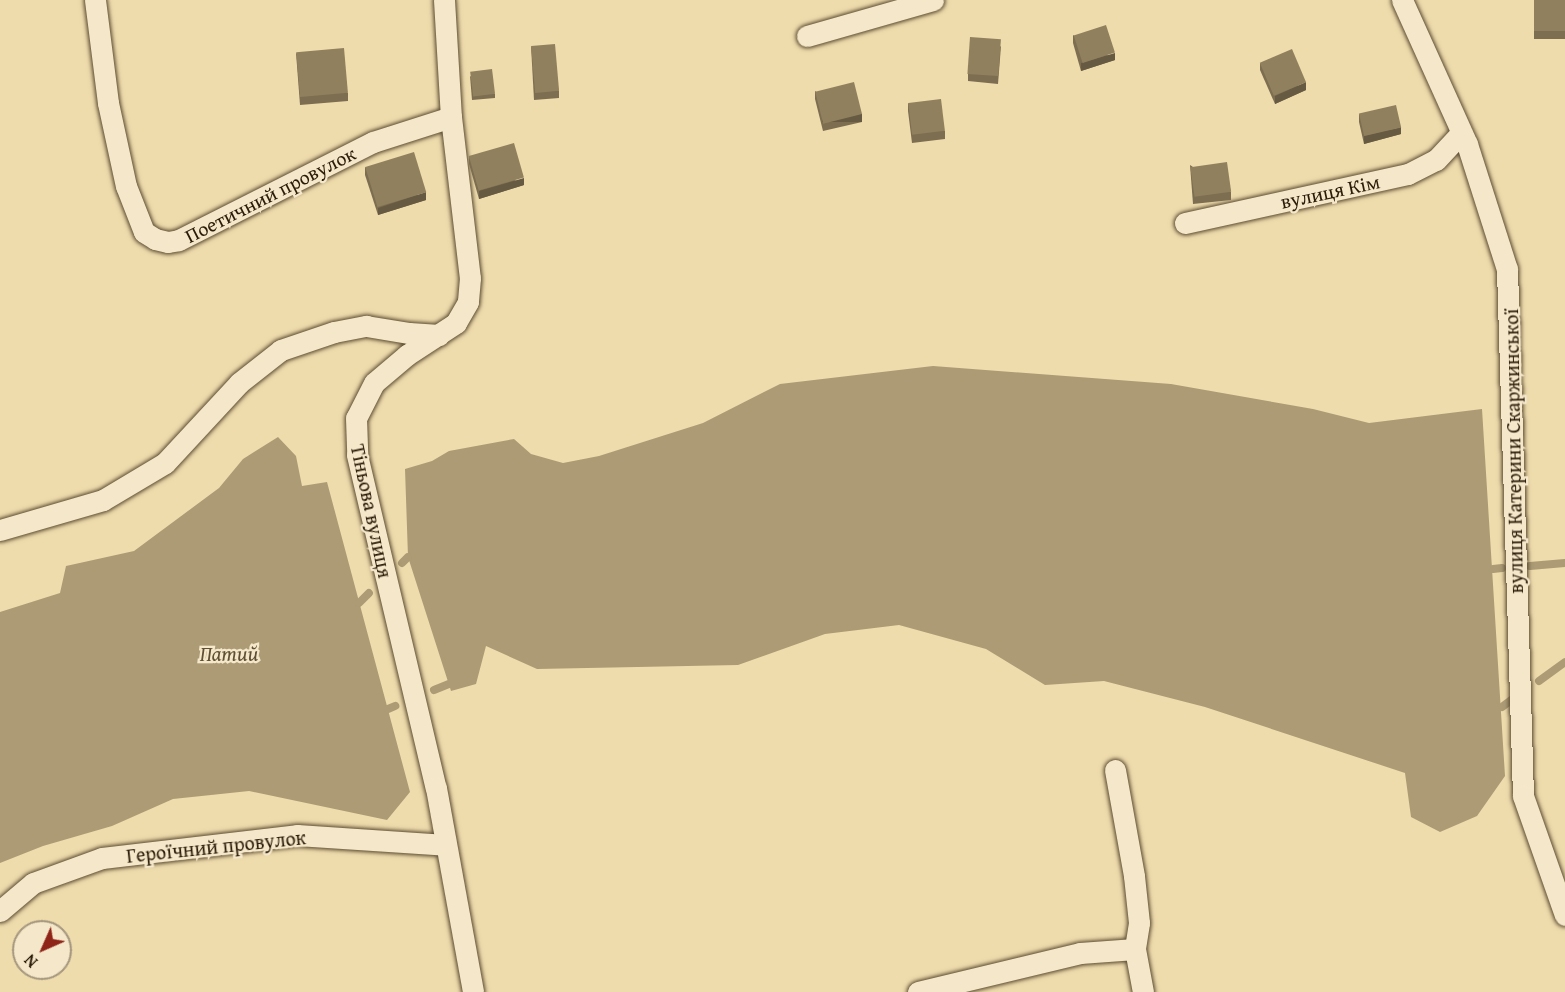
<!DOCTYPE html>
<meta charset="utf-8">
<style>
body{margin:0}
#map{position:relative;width:1565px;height:992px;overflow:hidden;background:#efdcad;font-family:"Gentium Book Plus",serif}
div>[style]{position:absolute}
.water>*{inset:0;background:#ac9b75}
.stream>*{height:8px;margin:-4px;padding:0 4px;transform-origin:4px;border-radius:4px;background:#ac9b75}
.roads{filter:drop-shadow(0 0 2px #5c4c32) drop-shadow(0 0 2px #5c4c32)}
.street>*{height:21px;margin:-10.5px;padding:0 10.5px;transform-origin:10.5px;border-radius:10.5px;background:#f5e8ca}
.wall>*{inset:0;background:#7d6e51;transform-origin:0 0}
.shaded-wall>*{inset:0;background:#665a42;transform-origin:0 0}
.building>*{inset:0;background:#91805e;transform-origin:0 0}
span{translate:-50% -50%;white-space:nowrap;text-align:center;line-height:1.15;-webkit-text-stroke:4.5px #f5e8ca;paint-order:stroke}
.street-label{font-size:20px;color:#2b1c09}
.water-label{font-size:21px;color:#5f4f34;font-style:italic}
.north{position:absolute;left:12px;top:920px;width:60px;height:60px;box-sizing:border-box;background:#f5e8ca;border:2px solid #a4967d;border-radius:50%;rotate:225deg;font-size:16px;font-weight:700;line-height:24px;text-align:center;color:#2b1c09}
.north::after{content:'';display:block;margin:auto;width:21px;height:27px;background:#8f2418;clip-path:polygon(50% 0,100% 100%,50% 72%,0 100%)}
</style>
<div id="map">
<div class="water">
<i style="clip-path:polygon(933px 366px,1171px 384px,1313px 409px,1369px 423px,1482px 409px,1505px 776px,1477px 816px,1440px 832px,1411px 817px,1405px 773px,1205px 707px,1104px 681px,1045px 685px,986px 649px,899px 625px,825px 634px,738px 665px,537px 669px,486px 646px,476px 684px,451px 691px,408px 557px,405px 469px,432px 461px,449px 451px,514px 439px,531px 454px,563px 463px,599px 456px,703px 423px,780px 384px)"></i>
<i style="clip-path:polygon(278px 437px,296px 456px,302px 486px,327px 482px,410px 792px,387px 820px,249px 791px,173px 799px,112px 826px,43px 846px,0 863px,0 612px,60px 593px,66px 566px,134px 551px,219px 488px,243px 459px)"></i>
</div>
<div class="stream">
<i style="left:402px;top:563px;width:8px;rotate:-45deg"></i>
<i style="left:1530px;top:566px;width:35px;rotate:-5deg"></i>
<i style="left:1493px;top:569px;width:9px;rotate:-6deg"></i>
<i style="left:359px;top:603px;width:14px;rotate:-45deg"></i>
<i style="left:1539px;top:681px;width:32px;rotate:-36deg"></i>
<i style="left:434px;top:690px;width:16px;rotate:-22deg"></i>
<i style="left:1502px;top:707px;width:15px;rotate:-37deg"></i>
<i style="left:388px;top:709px;width:8px;rotate:-23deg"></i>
</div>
<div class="roads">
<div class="street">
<i style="left:95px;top:0;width:104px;rotate:82.8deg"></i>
<i style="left:108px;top:103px;width:85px;rotate:77.8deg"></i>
<i style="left:126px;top:186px;width:49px;rotate:68.6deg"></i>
<i style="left:144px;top:232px;width:13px;rotate:32deg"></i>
<i style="left:155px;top:239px;width:13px;rotate:13deg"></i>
<i style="left:168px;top:242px;width:11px;rotate:-10deg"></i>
<i style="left:179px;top:240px;width:217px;rotate:-26.8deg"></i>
<i style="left:373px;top:142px;width:82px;rotate:-17.8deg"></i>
<i style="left:444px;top:0;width:117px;rotate:86.6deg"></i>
<i style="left:451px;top:117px;width:162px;rotate:83.3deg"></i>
<i style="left:470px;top:278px;width:24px;rotate:95deg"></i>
<i style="left:468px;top:302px;width:24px;rotate:120deg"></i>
<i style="left:456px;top:323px;width:59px;rotate:146.9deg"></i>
<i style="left:407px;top:355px;width:43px;rotate:139.7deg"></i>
<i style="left:374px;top:383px;width:39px;rotate:117deg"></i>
<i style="left:356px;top:418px;width:37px;rotate:88deg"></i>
<i style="left:357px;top:455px;width:342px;rotate:76.7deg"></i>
<i style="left:436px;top:788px;width:207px;rotate:79.7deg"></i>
<i style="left:1402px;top:0;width:158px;rotate:65.7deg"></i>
<i style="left:1467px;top:144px;width:131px;rotate:72.3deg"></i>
<i style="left:1507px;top:269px;width:527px;rotate:88.26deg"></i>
<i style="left:1523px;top:796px;width:126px;rotate:70.6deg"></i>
<i style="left:807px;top:36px;width:131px;rotate:-15.9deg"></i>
<i style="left:1185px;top:223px;width:228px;rotate:-12.4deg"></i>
<i style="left:1408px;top:174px;width:31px;rotate:-27deg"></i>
<i style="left:1436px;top:160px;width:37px;rotate:-47deg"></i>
<i style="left:0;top:530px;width:107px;rotate:-16.2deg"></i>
<i style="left:103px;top:500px;width:72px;rotate:-30.8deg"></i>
<i style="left:165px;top:463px;width:109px;rotate:-47.2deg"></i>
<i style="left:239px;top:383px;width:53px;rotate:-38.2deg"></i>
<i style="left:281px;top:350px;width:56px;rotate:-18.8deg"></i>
<i style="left:334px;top:332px;width:33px;rotate:-11deg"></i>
<i style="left:366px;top:326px;width:44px;rotate:9.2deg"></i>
<i style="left:409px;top:333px;width:30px;rotate:4deg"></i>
<i style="left:1115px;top:770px;width:108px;rotate:79.8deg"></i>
<i style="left:1134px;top:876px;width:47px;rotate:83.9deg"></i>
<i style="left:1139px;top:923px;width:26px;rotate:99deg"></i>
<i style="left:1135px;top:949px;width:44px;rotate:79.5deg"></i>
<i style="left:0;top:911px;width:43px;rotate:-40.3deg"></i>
<i style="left:33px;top:883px;width:73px;rotate:-19.9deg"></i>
<i style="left:102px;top:858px;width:196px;rotate:-6.7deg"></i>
<i style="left:297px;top:835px;width:149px;rotate:3.8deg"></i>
<i style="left:918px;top:992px;width:167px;rotate:-13.5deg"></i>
<i style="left:1080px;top:953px;width:55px;rotate:-4.2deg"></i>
</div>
</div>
<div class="wall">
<i style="left:1534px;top:0;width:31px;height:39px"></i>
<i style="clip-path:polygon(1073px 35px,1115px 60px,1081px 71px,1073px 43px)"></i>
<i style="clip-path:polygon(531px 46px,559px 91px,559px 98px,534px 100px)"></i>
<i style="clip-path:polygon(1001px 46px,998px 84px,968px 81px,968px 74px)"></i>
<i style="clip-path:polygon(296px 53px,348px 93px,348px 101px,300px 105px)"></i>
<i style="clip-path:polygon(1260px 63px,1306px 90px,1275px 104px,1260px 70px)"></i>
<i style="clip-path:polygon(470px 76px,495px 94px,495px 98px,472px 100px)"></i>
<i style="clip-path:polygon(815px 91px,862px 122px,823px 131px,815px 99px)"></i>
<i style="clip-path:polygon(908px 103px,945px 131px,945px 139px,912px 143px,908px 111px)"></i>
<i style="clip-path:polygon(1359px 114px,1401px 134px,1364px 144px,1359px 122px)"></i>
<i style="clip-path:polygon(469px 156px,524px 185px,479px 199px,469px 164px)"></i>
<i style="clip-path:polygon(1190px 165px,1231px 192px,1231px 200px,1193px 204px)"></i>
<i style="clip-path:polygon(365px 167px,426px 200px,378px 215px,365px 175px)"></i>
</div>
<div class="shaded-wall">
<i style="clip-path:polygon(1115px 53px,1115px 60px,1081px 71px,1081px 63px)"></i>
<i style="clip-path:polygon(1306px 82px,1306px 90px,1275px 104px,1275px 96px)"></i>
<i style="left:862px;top:114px;width:8px;height:40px;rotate:90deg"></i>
<i style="clip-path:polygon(1401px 127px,1401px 134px,1364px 144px,1364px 136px)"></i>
<i style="clip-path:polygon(524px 178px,524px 185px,479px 199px,479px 191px)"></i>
<i style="clip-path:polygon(426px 192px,426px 200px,378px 215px,378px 208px)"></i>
</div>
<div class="building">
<i style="left:1534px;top:0;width:31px;height:31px"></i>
<i style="left:1106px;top:25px;width:29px;height:34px;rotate:72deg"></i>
<i style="left:970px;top:37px;width:31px;height:37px;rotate:4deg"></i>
<i style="left:555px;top:44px;width:47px;height:24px;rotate:85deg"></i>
<i style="left:344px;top:48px;width:45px;height:48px;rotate:85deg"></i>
<i style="left:1292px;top:49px;width:36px;height:35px;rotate:67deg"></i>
<i style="left:492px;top:69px;width:25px;height:22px;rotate:83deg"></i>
<i style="left:854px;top:82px;width:33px;height:40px;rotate:76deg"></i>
<i style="left:941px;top:99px;width:32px;height:33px;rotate:83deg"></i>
<i style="left:1396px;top:105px;width:23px;height:38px;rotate:77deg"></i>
<i style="left:514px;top:143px;width:36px;height:47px;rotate:74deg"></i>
<i style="left:414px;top:152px;width:42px;height:51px;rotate:73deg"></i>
<i style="left:1227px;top:162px;width:30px;height:37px;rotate:82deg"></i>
</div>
<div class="street-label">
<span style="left:1330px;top:191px;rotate:-12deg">вулиця Кім</span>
<span style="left:270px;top:194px;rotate:-27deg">Поетичний провулок</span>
<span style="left:1513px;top:451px;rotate:-91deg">вулиця Катерини Скаржинської</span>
<span style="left:372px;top:511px;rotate:78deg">Тіньова вулиця</span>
<span style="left:216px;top:846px;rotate:-6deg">Героїчний провулок</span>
</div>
<div class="water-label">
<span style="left:229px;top:654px">Патий</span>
</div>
<div class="north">N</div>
</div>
